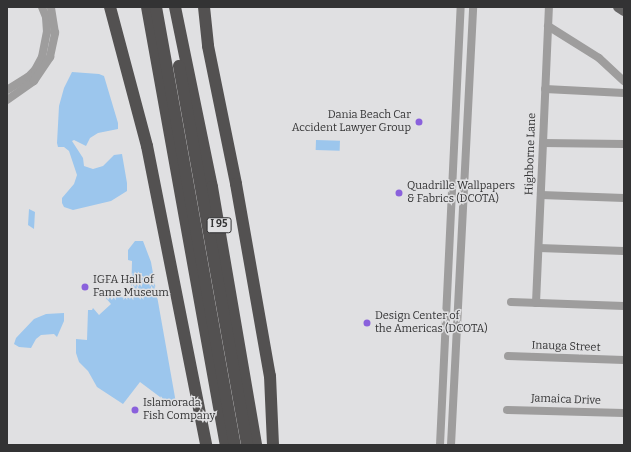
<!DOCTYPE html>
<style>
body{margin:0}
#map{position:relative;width:631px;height:452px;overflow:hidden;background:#e0e0e2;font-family:Bitter,serif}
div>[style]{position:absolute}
.water>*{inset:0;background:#9cc6ed;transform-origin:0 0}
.minor>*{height:8px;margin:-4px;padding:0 4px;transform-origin:4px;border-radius:4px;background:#9e9d9d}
.major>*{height:10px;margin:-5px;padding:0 5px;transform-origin:5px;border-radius:5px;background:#666565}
.highway>*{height:12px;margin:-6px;padding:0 6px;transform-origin:6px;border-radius:6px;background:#535151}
.dots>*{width:11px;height:11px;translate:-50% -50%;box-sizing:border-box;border:2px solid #e0e0e2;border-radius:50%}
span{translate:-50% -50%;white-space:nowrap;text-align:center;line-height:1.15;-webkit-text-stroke:3px #e0e0e2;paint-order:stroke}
.shield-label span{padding:1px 3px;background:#e0e0e2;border:1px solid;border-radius:3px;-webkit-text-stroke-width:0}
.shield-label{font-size:10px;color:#333334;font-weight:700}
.poi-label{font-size:11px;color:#333334}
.right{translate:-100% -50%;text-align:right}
.left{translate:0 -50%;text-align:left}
.street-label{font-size:11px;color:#333334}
.frame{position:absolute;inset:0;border:8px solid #333334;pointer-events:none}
</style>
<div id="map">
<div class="water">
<i style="clip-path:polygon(72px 72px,99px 74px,104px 76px,118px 123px,118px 129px,98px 133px,90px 138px,86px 146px,74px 140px,72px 141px,83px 158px,84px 166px,93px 169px,103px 166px,114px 155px,122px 154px,127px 183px,127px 191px,111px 201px,73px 210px,64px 207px,62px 203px,62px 198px,74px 184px,77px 175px,69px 151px,64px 147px,58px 147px,57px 143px,59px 106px,64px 88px)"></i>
<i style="left:316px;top:140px;width:24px;height:10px;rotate:2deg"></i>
<i style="clip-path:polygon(29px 209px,35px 212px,34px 229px,28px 225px)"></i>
<i style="clip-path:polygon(135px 241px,143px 241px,151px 262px,176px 403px,165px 404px,162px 402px,164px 400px,140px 382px,123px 404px,97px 387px,88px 371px,79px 362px,76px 353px,76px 339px,87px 340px,88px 310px,92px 310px,93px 308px,99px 315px,111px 304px,104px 296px,131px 298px,132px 261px,128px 260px,128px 250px)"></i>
<i style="clip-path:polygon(64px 313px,64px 321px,57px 337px,54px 334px,41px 335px,36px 339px,31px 348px,19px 347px,14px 344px,16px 338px,34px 319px,46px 314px)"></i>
</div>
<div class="minor">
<i style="left:548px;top:26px;width:60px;rotate:32.1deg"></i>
<i style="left:599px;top:58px;width:34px;rotate:43deg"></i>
<i style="left:545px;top:89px;width:79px;rotate:2.9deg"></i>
<i style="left:7px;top:90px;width:25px;rotate:-32deg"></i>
<i style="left:28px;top:77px;width:10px;rotate:-45deg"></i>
<i style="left:35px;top:70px;width:15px;rotate:-62deg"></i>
<i style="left:42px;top:57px;width:25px;rotate:-79deg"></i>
<i style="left:47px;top:32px;width:15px;rotate:-94deg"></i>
<i style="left:46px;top:17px;width:11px;rotate:-112deg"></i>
<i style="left:7px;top:100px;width:33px;rotate:-35deg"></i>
<i style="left:34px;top:81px;width:29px;rotate:-56deg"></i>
<i style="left:50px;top:57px;width:25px;rotate:-78deg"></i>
<i style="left:55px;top:33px;width:26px;rotate:-99deg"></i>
<i style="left:543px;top:143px;width:81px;rotate:0.7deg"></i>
<i style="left:541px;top:195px;width:83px;rotate:2.1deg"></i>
<i style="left:539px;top:248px;width:85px;rotate:2deg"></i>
<i style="left:511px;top:302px;width:113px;rotate:2deg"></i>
<i style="left:536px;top:303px;width:296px;rotate:-87.5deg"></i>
<i style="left:508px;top:356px;width:116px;rotate:2deg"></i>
<i style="left:507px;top:410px;width:117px;rotate:1.5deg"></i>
<i style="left:440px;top:445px;width:439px;rotate:-87.3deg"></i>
<i style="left:451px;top:445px;width:439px;rotate:-87.1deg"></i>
</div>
<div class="major">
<i style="left:618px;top:7px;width:7px;rotate:34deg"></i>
</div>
<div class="highway">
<i style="left:110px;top:7px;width:144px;rotate:75.1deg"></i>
<i style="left:147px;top:146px;width:305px;rotate:78.8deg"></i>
<i style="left:147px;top:7px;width:445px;rotate:79.8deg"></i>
<i style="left:156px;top:7px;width:445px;rotate:79.8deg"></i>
<i style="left:175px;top:7px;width:184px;rotate:78.4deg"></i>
<i style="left:212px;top:187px;width:262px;rotate:80.3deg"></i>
<i style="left:204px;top:7px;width:39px;rotate:84deg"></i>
<i style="left:208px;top:46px;width:141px;rotate:78.5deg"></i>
<i style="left:236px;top:184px;width:195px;rotate:80deg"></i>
<i style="left:270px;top:376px;width:69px;rotate:87.5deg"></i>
<i style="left:179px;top:66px;width:385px;rotate:79.8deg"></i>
</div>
<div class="dots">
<i style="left:419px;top:122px;background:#8a61dc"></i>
<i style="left:399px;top:193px;background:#8a61dc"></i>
<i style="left:85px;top:287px;background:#8a61dc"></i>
<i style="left:367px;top:323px;background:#8a61dc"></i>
<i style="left:135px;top:410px;background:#8a61dc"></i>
</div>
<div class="shield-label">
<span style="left:219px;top:225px">I 95</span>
</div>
<div class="poi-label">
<span class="right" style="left:411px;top:122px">Dania Beach Car<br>Accident Lawyer Group</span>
<span class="left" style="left:407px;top:193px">Quadrille Wallpapers<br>&amp; Fabrics (DCOTA)</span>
<span class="left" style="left:93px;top:287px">IGFA Hall of<br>Fame Museum</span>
<span class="left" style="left:375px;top:323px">Design Center of<br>the Americas (DCOTA)</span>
<span class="left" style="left:143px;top:410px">Islamorada<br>Fish Company</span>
</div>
<div class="street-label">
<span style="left:531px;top:154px;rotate:-88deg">Highborne Lane</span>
<span style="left:566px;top:347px;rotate:2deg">Inauga Street</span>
<span style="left:566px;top:400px;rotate:2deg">Jamaica Drive</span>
</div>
<div class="frame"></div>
</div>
